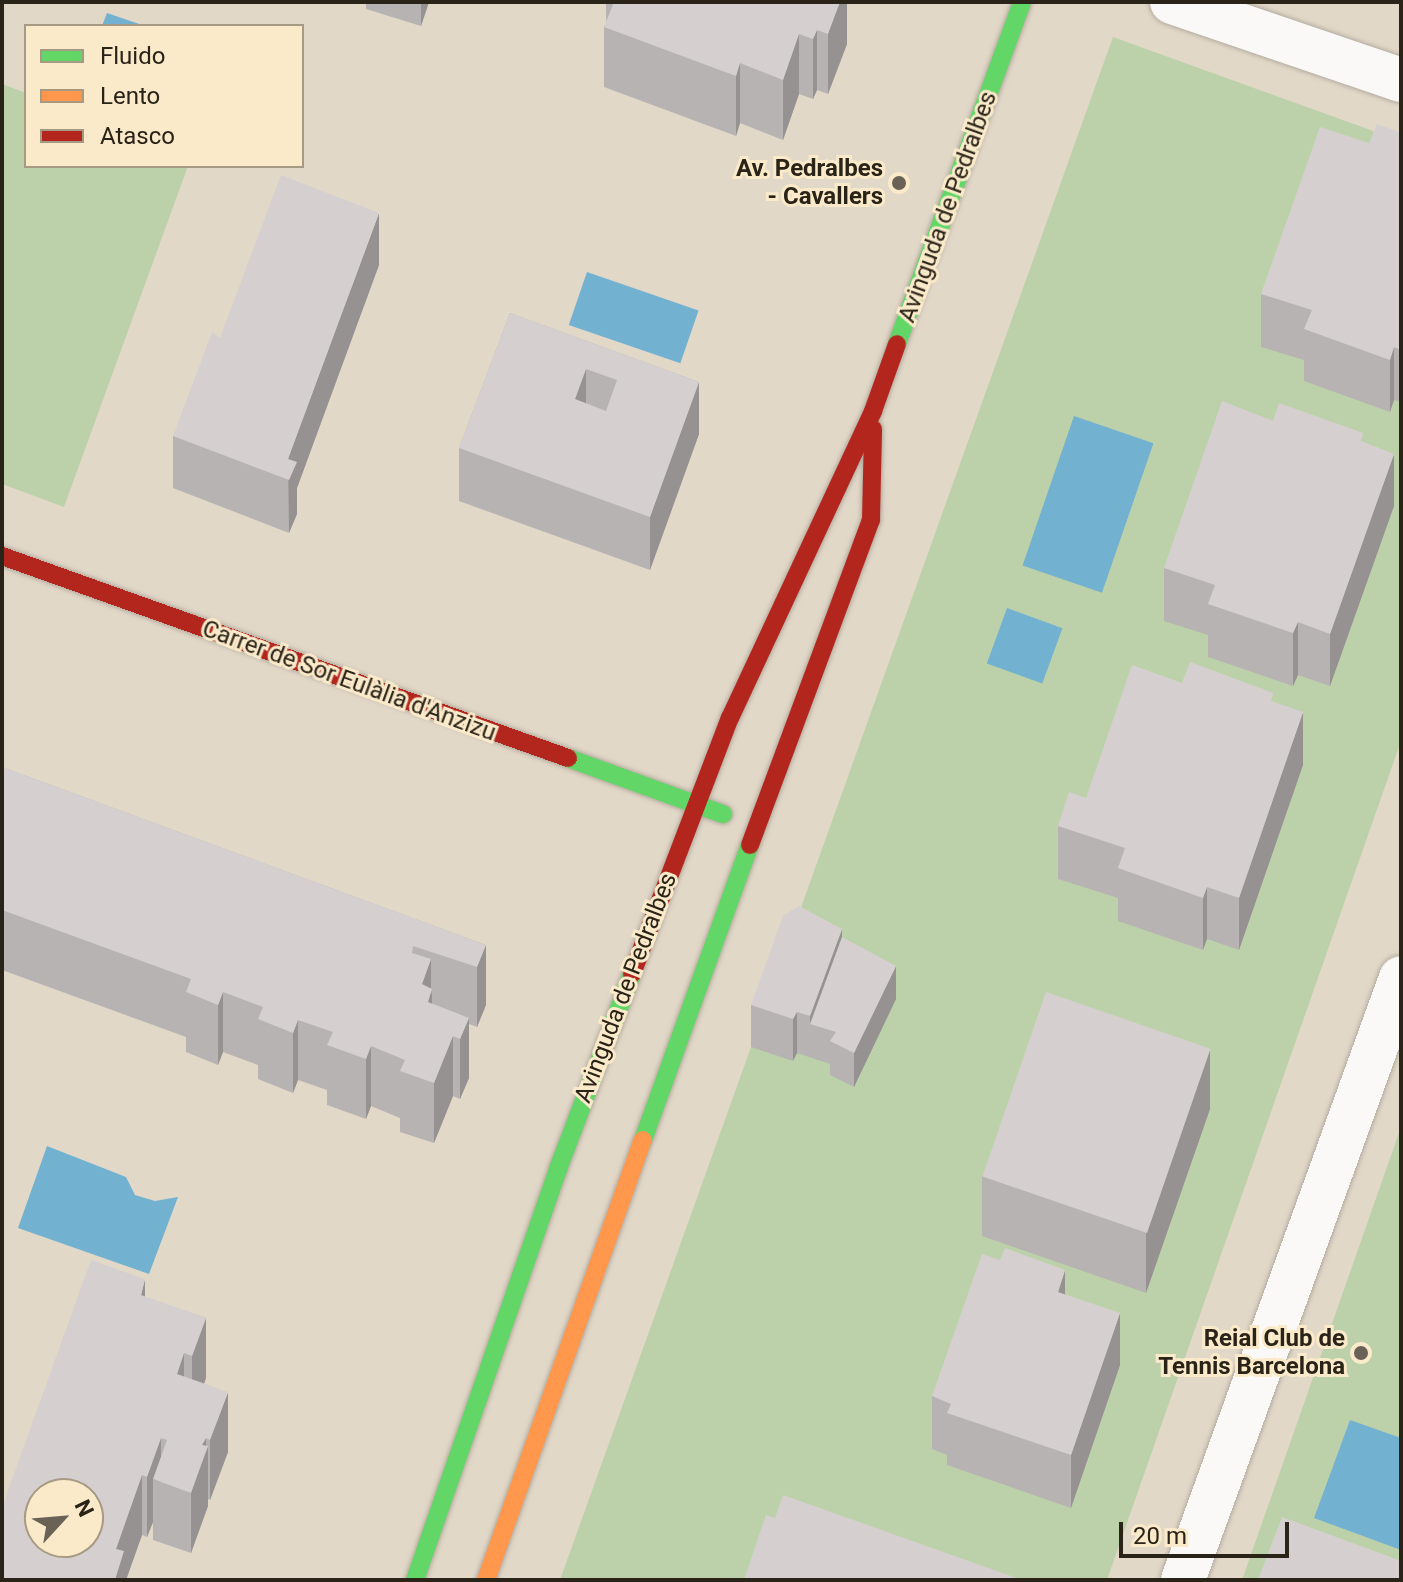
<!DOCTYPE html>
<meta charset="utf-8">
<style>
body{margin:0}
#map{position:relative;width:1403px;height:1582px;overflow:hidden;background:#e2d8c8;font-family:Roboto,sans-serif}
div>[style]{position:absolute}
.green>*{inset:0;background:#bcd1a9}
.water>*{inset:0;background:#73b1d1;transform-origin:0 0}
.roads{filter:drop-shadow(0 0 2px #b3ab9f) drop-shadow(0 0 2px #b3ab9f)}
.street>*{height:44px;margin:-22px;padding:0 22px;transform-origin:22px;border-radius:22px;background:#fbf9f7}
.fast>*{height:18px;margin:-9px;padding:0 9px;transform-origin:9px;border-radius:9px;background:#63d668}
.slow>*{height:18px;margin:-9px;padding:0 9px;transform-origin:9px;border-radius:9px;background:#ff974d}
.jam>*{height:18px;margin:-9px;padding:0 9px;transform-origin:9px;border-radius:9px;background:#b3261e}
.wall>*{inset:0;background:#b7b3b2}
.shaded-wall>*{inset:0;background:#959291}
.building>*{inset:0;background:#d5d0cf;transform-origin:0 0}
.dots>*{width:22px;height:22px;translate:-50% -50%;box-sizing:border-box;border:4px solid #faeaca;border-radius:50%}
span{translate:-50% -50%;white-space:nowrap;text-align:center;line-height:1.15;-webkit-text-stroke:6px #faeaca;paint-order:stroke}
.poi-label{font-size:24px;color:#2a2318;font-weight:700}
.right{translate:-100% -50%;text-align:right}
.street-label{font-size:24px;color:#2a2318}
.frame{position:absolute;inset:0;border:4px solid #2a2318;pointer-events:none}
.legend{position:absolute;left:24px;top:24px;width:280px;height:144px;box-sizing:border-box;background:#faeaca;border:2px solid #a79a83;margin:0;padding:10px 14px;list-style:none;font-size:24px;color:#2a2318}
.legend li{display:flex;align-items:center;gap:16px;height:40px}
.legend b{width:40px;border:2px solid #a79a83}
.north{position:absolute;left:24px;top:1478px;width:80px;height:80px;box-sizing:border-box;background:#faeaca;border:2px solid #a79a83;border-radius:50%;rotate:64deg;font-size:22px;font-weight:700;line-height:32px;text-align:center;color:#2a2318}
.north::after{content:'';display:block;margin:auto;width:28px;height:36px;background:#6a6256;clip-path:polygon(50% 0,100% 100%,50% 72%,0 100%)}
.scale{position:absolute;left:1119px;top:1522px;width:170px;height:36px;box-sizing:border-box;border:4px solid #2a2318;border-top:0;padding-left:10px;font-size:24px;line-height:28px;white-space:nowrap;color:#2a2318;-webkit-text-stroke:6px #faeaca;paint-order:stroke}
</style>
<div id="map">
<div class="green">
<i style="clip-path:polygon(1113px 37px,1401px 141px,1401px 741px,1107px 1580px,560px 1580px)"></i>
<i style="clip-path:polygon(2px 84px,26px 93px,26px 166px,188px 166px,64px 507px,2px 484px)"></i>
<i style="clip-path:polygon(1401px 1127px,1401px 1580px,1242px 1580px)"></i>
</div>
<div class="water">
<i style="clip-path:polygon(107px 13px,145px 26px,102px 26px)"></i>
<i style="left:587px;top:272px;width:118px;height:56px;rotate:19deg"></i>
<i style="left:1074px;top:416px;width:84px;height:158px;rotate:19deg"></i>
<i style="left:1007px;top:608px;width:59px;height:59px;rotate:20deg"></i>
<i style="clip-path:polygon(47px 1146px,126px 1177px,135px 1195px,155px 1201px,178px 1197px,149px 1274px,18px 1228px)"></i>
<i style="clip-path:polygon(1350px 1420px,1401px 1438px,1401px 1550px,1314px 1518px)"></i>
</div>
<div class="roads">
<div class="street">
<i style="left:1172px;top:2px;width:242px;rotate:18.8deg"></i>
<i style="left:1183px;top:1580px;width:640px;rotate:-70.09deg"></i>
</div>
<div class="fast">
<i style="left:897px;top:344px;width:364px;rotate:-69.9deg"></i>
<i style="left:568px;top:758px;width:165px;rotate:19.9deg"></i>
<i style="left:643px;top:1140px;width:314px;rotate:-70.1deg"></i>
<i style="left:415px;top:1580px;width:435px;rotate:-70.8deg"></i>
<i style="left:558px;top:1169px;width:209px;rotate:-69.2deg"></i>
</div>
<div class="slow">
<i style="left:486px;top:1580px;width:467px;rotate:-70.4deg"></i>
</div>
<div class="jam">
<i style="left:2px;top:556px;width:601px;rotate:19.64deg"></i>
<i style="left:750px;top:845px;width:347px;rotate:-69.6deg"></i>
<i style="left:871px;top:520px;width:91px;rotate:-88.7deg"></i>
<i style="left:632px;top:974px;width:274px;rotate:-69.1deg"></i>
<i style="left:730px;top:718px;width:339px;rotate:-65deg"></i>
<i style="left:873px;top:411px;width:71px;rotate:-70.3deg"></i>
</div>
</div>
<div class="wall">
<i style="clip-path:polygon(359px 2px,429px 2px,421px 26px,366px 9px,366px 4px)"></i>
<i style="clip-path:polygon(606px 2px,847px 2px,847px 44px,828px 94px,817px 90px,813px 99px,799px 94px,783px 140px,740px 123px,736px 136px,604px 87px,604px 27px,606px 23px)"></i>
<i style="clip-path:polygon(1401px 133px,1401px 402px,1394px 400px,1390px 412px,1304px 381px,1304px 360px,1261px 347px,1261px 294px,1369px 143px)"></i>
<i style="clip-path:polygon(379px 265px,297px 488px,297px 514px,289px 533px,173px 488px,173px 436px)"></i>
<i style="clip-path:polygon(510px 313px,699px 382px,699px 434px,650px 570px,459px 501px,459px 448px)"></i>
<i style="clip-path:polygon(1273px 421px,1363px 442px,1394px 506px,1330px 686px,1298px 675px,1293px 686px,1208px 657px,1208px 635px,1164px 621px,1164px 568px)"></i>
<i style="clip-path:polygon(1273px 702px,1303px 765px,1239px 950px,1207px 939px,1203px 950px,1118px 921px,1118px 898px,1058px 879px,1058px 826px,1086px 798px)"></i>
<i style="clip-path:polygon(2px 767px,486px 945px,486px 1005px,477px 1027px,469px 1024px,469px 1078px,460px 1099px,453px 1096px,434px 1143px,400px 1132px,400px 1118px,371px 1106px,366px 1119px,327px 1105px,327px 1090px,298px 1080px,293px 1093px,258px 1079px,258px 1065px,223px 1052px,218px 1065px,186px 1052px,186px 1037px,2px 970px)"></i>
<i style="clip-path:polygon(842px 937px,896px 999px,854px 1087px,830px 1075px,830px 1064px,797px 1053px,793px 1061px,751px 1047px,751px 1005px)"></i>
<i style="clip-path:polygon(1210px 1109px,1146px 1293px,982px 1236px,982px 1176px)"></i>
<i style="clip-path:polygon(1065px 1294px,1120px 1365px,1071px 1508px,947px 1465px,947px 1455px,932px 1449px,932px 1396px)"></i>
<i style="clip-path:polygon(145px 1297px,206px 1318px,206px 1378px,204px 1384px,228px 1452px,210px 1500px,208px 1499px,208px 1506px,191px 1553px,153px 1540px,153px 1522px,147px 1537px,142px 1535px,126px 1580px,2px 1580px)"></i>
</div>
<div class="shaded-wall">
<i style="clip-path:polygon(421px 2px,429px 2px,421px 26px)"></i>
<i style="clip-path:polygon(834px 2px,847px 2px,847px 44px,828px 94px,828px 34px)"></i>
<i style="clip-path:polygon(817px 30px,817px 90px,813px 99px,813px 39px)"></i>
<i style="clip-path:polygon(799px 34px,799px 94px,783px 140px,783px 80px)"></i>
<i style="clip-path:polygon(740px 63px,740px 123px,736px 136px,736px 76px)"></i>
<i style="clip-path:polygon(379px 213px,379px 265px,297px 488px,297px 514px,289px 533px,288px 459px)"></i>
<i style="clip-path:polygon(1394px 347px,1394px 400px,1390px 412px,1390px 360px)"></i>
<i style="clip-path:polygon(586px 369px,586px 421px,575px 399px)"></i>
<i style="clip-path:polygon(699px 382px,699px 434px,650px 570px,650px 517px)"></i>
<i style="clip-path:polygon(1394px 454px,1394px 506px,1330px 686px,1330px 634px)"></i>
<i style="clip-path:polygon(1298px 622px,1298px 675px,1293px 686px,1293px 633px)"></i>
<i style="clip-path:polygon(1303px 712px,1303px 765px,1239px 950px,1239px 898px)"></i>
<i style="clip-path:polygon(1207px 887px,1207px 939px,1203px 950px,1203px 898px)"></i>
<i style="clip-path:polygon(842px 929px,842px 970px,810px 1024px,810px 1016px)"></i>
<i style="clip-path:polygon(486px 945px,486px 1005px,477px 1027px,477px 967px)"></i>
<i style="clip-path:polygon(431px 959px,431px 995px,432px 989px,432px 1049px,422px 984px)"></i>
<i style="clip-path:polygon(896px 966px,896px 999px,854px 1087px,854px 1053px)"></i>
<i style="clip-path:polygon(223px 992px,223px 1052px,218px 1065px,218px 1005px)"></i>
<i style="clip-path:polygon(797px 1012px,797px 1053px,793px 1061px,793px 1019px)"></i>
<i style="clip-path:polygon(469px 1018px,469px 1078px,460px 1099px,460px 1039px)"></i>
<i style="clip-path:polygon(298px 1020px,298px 1080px,293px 1093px,293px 1033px)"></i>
<i style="clip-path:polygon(453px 1036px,453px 1096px,434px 1143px,434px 1083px)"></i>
<i style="clip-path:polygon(371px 1046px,371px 1106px,366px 1119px,366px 1059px)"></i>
<i style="clip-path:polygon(1210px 1049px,1210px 1109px,1146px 1293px,1146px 1233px)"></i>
<i style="clip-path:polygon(1065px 1270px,1065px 1322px,1058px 1292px)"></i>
<i style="clip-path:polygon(145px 1279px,145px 1339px,141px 1295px)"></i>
<i style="clip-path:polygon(1120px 1313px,1120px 1365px,1071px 1508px,1071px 1455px)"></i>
<i style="clip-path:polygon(206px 1318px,206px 1378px,192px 1416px,192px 1356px)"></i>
<i style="clip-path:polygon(184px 1353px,184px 1413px,177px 1374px)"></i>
<i style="clip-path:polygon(228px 1392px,228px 1452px,210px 1500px,210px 1440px)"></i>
<i style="clip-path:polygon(161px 1438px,161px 1482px,153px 1479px,153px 1522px,147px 1537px,147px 1477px)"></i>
<i style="clip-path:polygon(206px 1438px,206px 1452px,208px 1446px,208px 1506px,191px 1553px,191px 1493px,202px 1445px)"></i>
<i style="clip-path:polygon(142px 1475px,142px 1535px,126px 1580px,115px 1580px,116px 1549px)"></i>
</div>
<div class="building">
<i style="clip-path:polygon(614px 2px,840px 2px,828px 34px,817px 30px,813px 39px,799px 34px,783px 80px,740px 63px,736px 76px,604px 27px)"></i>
<i style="clip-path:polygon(1377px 124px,1401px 133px,1401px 350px,1394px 347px,1390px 360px,1304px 329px,1312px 310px,1261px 294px,1320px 127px,1369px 143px)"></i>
<i style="clip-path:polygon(281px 175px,379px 213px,288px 459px,297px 462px,289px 480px,173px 436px,212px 332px,220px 338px)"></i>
<i style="clip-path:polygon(evenodd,510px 313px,699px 382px,650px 517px,459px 448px,510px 313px,586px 369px,617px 380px,606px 411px,575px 399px,586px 369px)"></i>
<i style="clip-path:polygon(1222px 401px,1273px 421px,1279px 403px,1363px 433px,1361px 441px,1394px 454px,1330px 634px,1298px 622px,1293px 633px,1208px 604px,1215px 585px,1164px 568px)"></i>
<i style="clip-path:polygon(1190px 662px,1273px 693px,1271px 701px,1303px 712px,1239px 898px,1207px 887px,1203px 898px,1118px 868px,1125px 848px,1058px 826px,1069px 792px,1086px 798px,1132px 665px,1182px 683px)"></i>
<i style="clip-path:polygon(2px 767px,486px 945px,477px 967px,413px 946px,412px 953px,431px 959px,422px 984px,432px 989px,428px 1002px,469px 1018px,460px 1039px,453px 1036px,434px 1083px,400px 1071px,405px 1060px,371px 1046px,366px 1059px,327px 1045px,333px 1032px,298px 1020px,293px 1033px,258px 1019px,263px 1007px,223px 992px,218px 1005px,186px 992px,191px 979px,2px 910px)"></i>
<i style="clip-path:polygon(799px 906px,842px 929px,810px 1016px,797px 1012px,793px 1019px,751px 1005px,783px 916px)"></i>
<i style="clip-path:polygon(842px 937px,896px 966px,854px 1053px,830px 1041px,836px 1032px,810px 1024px)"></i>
<i style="left:1046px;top:992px;width:174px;height:195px;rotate:19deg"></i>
<i style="clip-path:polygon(1005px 1248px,1065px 1270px,1058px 1292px,1120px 1313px,1071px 1455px,947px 1413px,951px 1404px,932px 1396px,982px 1254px,1000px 1260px)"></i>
<i style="clip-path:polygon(evenodd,91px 1260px,145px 1279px,141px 1295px,206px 1318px,192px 1356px,184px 1353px,177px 1374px,228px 1392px,210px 1440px,206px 1438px,202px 1445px,208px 1446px,191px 1493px,153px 1479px,167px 1440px,161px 1438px,147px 1477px,142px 1475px,116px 1549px,124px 1551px,115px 1580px,2px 1580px,2px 1507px,91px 1260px,40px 1494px,88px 1494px,88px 1542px,40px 1542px,40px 1494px)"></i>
<i style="clip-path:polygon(783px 1495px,1022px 1580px,744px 1580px,766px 1515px,775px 1518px)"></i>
<i style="clip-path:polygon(1282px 1517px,1401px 1561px,1401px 1580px,1258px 1580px)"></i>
</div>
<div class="dots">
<i style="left:899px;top:183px;background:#6a6256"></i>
<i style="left:1361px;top:1353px;background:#6a6256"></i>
</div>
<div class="poi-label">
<span class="right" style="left:883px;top:183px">Av. Pedralbes<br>- Cavallers</span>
<span class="right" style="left:1345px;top:1353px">Reial Club de<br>Tennis Barcelona</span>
</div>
<div class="street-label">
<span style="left:948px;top:207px;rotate:-70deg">Avinguda de Pedralbes</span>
<span style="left:349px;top:681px;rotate:20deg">Carrer de Sor Eulàlia d'Anzizu</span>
<span style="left:626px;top:988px;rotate:-69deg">Avinguda de Pedralbes</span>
</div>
<div class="frame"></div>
<ul class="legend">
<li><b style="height:10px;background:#63d668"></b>Fluido</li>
<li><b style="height:10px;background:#ff974d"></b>Lento</li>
<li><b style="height:10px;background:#b3261e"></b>Atasco</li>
</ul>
<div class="north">N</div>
<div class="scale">20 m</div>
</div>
